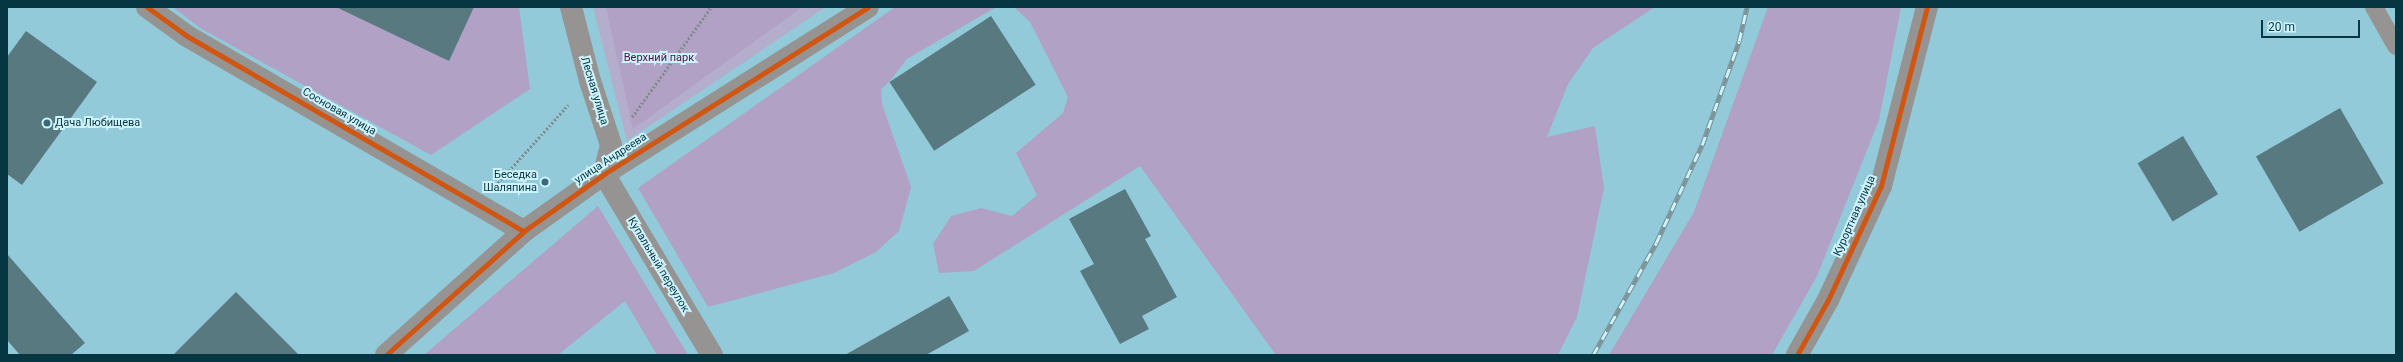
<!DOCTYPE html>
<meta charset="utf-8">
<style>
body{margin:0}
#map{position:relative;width:2403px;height:362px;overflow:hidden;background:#92cada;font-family:Roboto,sans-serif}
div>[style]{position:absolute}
.green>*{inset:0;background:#b4adcb}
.forest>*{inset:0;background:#b0a1c5}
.building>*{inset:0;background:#587980;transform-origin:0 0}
.path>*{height:2.5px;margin-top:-1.25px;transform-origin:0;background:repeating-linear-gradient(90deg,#808b8e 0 2px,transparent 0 4px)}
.service>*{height:18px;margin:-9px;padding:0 9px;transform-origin:9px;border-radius:9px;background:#969493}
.minor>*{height:22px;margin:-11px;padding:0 11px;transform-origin:11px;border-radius:11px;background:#969493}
.rail>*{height:4.5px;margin-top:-2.25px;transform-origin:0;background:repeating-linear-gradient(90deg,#cef3fe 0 9px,#7c9398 0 18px);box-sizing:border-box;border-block:1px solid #7c9398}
.cycleway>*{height:5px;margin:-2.5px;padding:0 2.5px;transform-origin:2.5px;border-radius:2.5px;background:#d15611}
.dots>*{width:11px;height:11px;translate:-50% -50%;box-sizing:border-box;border:2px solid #cef3fe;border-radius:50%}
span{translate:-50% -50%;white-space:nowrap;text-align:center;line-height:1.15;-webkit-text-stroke:4px #cef3fe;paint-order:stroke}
.park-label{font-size:11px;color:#4f0f42}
.street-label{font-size:11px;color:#063641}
.poi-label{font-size:11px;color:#063641}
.left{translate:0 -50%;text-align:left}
.right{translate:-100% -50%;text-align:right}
.frame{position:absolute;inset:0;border:8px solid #063641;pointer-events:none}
.scale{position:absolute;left:2261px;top:20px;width:99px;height:18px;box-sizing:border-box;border:2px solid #063641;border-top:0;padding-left:5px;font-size:12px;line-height:14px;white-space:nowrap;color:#063641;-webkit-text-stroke:3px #cef3fe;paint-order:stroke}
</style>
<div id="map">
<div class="green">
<i style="clip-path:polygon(593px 7px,826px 7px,627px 141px)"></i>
</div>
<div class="forest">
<i style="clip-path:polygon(173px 7px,519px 7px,530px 89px,431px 155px,200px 28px)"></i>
<i style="clip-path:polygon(606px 7px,802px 7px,633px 129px)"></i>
<i style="clip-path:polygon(895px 7px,996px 7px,907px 59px,889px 82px,881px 89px,882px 104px,911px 187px,899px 231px,876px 252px,834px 273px,708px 307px,638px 188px)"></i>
<i style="clip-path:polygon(1014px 7px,1655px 7px,1593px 48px,1568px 84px,1547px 137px,1595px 126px,1604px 188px,1577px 317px,1558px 355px,1276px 355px,1140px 166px,974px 271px,939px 273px,933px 244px,951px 216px,981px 208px,1012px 216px,1037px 195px,1016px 153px,1063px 113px,1068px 97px,1030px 22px)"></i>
<i style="clip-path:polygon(1768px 7px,1901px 7px,1879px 120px,1817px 276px,1772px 355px,1609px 355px,1694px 212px)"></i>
<i style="clip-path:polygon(598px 206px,688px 355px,657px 355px,625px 301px,558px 355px,424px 355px)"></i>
</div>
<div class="building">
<i style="clip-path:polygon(336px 7px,474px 7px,449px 61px)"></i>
<i style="left:991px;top:16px;width:82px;height:121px;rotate:57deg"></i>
<i style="clip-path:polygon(26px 31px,97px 82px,22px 185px,7px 174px,7px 57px)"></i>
<i style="left:2340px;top:108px;width:87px;height:97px;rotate:60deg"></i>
<i style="left:2183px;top:136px;width:68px;height:53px;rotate:59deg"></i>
<i style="clip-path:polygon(1125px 189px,1151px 236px,1145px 239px,1177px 297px,1142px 316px,1149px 329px,1120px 344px,1080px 271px,1094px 264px,1069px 219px)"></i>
<i style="clip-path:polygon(7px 254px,85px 343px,71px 355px,20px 355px,7px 340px)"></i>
<i style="clip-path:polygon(236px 292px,299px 355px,173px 355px)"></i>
<i style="clip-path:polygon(949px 296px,969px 331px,926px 355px,845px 355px)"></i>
</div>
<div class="path">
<i style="left:632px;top:117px;width:135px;rotate:-54.3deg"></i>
<i style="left:498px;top:183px;width:105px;rotate:-48.1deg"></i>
</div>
<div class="service">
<i style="left:2374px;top:7px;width:45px;rotate:60.6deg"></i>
</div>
<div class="minor">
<i style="left:147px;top:7px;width:49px;rotate:35.9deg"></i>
<i style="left:187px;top:36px;width:389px;rotate:30.1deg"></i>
<i style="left:571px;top:7px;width:76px;rotate:75.6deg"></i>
<i style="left:590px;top:81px;width:67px;rotate:71.8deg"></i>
<i style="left:611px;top:145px;width:30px;rotate:104deg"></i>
<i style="left:604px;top:174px;width:211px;rotate:59.2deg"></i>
<i style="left:386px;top:355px;width:186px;rotate:-41.9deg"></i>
<i style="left:524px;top:231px;width:98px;rotate:-35.5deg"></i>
<i style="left:604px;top:174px;width:312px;rotate:-32.3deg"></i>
<i style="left:1797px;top:355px;width:63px;rotate:-60.6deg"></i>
<i style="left:1828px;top:300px;width:126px;rotate:-65.1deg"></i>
<i style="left:1881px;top:186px;width:185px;rotate:-75.6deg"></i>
</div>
<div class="rail">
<i style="left:1593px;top:355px;width:129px;rotate:-60.6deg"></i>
<i style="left:1656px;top:243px;width:108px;rotate:-64.9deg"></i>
<i style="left:1702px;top:145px;width:110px;rotate:-70.4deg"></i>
<i style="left:1739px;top:41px;width:35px;rotate:-77deg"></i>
</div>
<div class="cycleway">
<i style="left:147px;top:7px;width:49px;rotate:35.9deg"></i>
<i style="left:187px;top:36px;width:389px;rotate:30.1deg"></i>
<i style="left:386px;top:355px;width:186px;rotate:-41.9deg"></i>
<i style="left:524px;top:231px;width:98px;rotate:-35.5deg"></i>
<i style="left:604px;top:174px;width:312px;rotate:-32.3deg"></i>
<i style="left:1797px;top:355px;width:63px;rotate:-60.6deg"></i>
<i style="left:1828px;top:300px;width:126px;rotate:-65.1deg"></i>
<i style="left:1881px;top:186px;width:185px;rotate:-75.6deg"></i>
</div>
<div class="dots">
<i style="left:47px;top:123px;background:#376a77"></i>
<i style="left:545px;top:182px;background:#376a77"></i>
</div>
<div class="park-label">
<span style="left:659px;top:58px">Верхний парк</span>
</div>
<div class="street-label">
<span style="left:594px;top:91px;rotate:73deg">Лесная улица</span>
<span style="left:339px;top:112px;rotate:30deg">Сосновая улица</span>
<span style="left:611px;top:159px;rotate:-33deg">улица Андреева</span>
<span style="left:1855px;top:216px;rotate:-66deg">Курортная улица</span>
<span style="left:658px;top:265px;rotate:59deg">Купальный переулок</span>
</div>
<div class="poi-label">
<span class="left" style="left:55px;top:123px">Дача Любищева</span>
<span class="right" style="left:537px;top:182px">Беседка<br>Шаляпина</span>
</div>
<div class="frame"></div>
<div class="scale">20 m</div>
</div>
